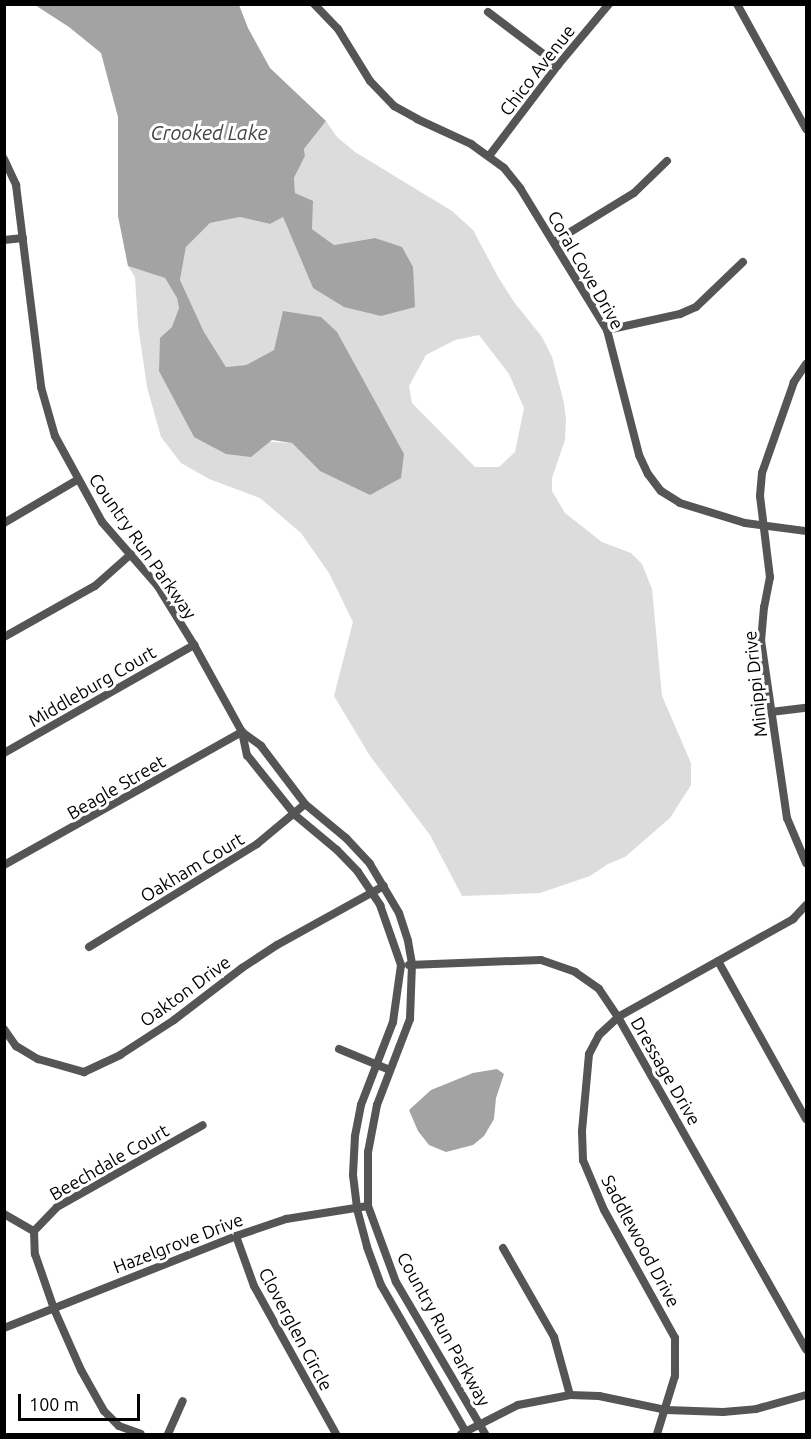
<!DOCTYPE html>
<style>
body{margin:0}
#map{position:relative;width:811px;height:1439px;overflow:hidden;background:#fff;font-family:Ubuntu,sans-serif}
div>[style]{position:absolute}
.green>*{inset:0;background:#dcdcdc}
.water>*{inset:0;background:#a3a3a3}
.minor>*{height:8px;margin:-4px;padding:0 4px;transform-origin:4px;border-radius:4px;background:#555}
span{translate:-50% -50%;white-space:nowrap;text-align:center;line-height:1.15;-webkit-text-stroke:6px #fff;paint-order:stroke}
.street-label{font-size:18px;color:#000}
.water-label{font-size:20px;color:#444;font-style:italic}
.frame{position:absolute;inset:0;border:6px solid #000;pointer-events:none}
.scale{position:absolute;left:18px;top:1394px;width:122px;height:27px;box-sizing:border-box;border:3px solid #000;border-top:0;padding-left:8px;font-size:18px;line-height:21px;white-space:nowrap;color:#000;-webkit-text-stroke:4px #fff;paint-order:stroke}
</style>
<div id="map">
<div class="green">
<i style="clip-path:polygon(evenodd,326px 121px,337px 137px,355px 152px,452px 211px,473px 230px,497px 275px,514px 302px,542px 337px,552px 357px,564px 403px,566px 420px,565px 440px,552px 478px,552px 491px,565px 513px,602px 542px,631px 553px,642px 564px,652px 589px,662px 696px,691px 763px,691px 785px,670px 818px,625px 857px,608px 864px,590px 876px,540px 893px,462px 896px,430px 835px,370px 756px,334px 696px,353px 622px,329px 573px,301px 533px,260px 498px,209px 479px,181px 463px,161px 437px,147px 387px,138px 325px,135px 277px,128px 266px,165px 278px,177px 298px,179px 308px,160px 371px,194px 437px,292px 443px,320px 471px,274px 350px,246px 365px,226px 367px,204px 332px,180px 280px,186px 247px,210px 223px,240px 217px,270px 224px,283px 217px,313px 288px,375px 238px,334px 245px,312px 229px,295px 193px,294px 178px,305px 156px,304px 149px,326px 121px,479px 335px,509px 374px,524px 408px,515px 452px,499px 467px,475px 467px,412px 403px,409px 386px,426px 355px,455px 340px,479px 335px)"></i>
</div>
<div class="water">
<i style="clip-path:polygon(35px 5px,239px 5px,248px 28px,270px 68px,326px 121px,304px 149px,305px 156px,294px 178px,295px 193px,313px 201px,312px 229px,334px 245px,375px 238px,402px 247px,413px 267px,415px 307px,381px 316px,344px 307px,313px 288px,283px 217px,270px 224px,240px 217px,210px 223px,186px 247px,180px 280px,204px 332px,226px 367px,246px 365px,274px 350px,283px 311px,321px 317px,337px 332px,404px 454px,401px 478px,370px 495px,320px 471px,292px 443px,272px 440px,251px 457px,226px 454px,194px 437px,159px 371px,160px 338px,172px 327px,179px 308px,177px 298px,165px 278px,128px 266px,118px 216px,118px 117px,101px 53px,69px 27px)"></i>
<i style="clip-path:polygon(497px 1069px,504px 1074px,496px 1098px,494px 1119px,484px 1136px,473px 1145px,446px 1152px,429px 1145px,418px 1131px,409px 1110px,431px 1090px,473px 1073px)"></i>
</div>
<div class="minor">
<i style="left:314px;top:4px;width:35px;rotate:46deg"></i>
<i style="left:338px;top:29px;width:61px;rotate:58.4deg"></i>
<i style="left:370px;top:81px;width:35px;rotate:46deg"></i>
<i style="left:394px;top:106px;width:26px;rotate:29deg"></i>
<i style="left:417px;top:119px;width:60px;rotate:24.8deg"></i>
<i style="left:471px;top:144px;width:41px;rotate:36deg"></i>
<i style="left:504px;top:168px;width:26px;rotate:51deg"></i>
<i style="left:520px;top:188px;width:167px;rotate:58.5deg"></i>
<i style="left:607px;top:330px;width:129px;rotate:75.6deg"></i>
<i style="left:639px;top:455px;width:21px;rotate:65deg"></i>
<i style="left:648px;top:474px;width:21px;rotate:53deg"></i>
<i style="left:661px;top:491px;width:22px;rotate:32deg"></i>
<i style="left:680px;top:503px;width:68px;rotate:17.1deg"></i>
<i style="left:745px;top:523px;width:62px;rotate:7.5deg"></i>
<i style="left:737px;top:4px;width:143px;rotate:61.1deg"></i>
<i style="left:488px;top:12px;width:88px;rotate:37.1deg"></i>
<i style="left:489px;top:156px;width:114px;rotate:-52.8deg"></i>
<i style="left:558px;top:65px;width:80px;rotate:-50.1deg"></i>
<i style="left:4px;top:159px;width:29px;rotate:65deg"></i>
<i style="left:16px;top:185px;width:204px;rotate:82.9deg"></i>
<i style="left:41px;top:387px;width:51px;rotate:74.1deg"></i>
<i style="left:55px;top:436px;width:98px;rotate:61.3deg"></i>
<i style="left:102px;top:522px;width:84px;rotate:48.9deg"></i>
<i style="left:157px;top:585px;width:70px;rotate:58.3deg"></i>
<i style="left:194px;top:645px;width:99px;rotate:61.1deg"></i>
<i style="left:242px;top:732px;width:24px;rotate:78deg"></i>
<i style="left:247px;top:755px;width:77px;rotate:51.3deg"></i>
<i style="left:295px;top:815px;width:55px;rotate:39.8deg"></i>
<i style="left:337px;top:850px;width:30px;rotate:46deg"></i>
<i style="left:358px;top:872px;width:40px;rotate:56deg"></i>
<i style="left:380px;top:905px;width:64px;rotate:70.7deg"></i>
<i style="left:401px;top:965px;width:58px;rotate:98deg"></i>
<i style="left:393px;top:1022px;width:89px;rotate:111.1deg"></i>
<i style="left:361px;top:1105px;width:32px;rotate:101deg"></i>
<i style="left:355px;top:1136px;width:39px;rotate:93deg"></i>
<i style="left:353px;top:1175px;width:34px;rotate:83deg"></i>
<i style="left:357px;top:1209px;width:39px;rotate:75deg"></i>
<i style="left:367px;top:1247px;width:40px;rotate:69.8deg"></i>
<i style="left:381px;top:1285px;width:172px;rotate:60deg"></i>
<i style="left:4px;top:240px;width:19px;rotate:-6deg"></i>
<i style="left:554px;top:242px;width:94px;rotate:-31.5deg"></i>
<i style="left:634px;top:193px;width:46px;rotate:-44.1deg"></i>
<i style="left:607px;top:330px;width:75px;rotate:-12.4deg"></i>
<i style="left:680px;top:314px;width:17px;rotate:-24deg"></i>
<i style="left:696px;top:307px;width:65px;rotate:-43.8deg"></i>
<i style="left:806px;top:364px;width:22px;rotate:124deg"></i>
<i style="left:794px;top:382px;width:96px;rotate:109.4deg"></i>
<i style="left:762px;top:473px;width:23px;rotate:95deg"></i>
<i style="left:760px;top:496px;width:82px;rotate:83deg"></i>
<i style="left:770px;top:577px;width:31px;rotate:101deg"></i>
<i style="left:764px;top:607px;width:33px;rotate:95deg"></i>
<i style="left:761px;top:640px;width:180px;rotate:81.7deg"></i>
<i style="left:787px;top:818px;width:49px;rotate:67.1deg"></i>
<i style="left:4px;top:523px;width:85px;rotate:-30.5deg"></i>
<i style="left:4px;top:637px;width:104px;rotate:-29.3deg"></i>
<i style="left:95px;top:586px;width:48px;rotate:-41.6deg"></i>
<i style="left:771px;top:712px;width:35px;rotate:-7deg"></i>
<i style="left:242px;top:732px;width:24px;rotate:36deg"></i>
<i style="left:261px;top:746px;width:73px;rotate:52.8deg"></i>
<i style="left:305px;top:804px;width:53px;rotate:39.7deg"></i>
<i style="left:346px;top:838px;width:35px;rotate:47deg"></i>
<i style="left:370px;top:864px;width:57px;rotate:59.4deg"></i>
<i style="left:399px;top:913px;width:29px;rotate:72deg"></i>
<i style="left:408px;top:941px;width:23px;rotate:80deg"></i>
<i style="left:412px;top:964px;width:55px;rotate:92.1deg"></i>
<i style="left:410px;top:1019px;width:92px;rotate:111deg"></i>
<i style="left:377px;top:1105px;width:48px;rotate:100.8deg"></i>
<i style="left:368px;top:1152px;width:54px;rotate:90deg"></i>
<i style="left:368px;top:1206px;width:81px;rotate:69.8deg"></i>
<i style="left:396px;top:1282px;width:176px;rotate:59.6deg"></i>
<i style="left:4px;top:753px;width:219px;rotate:-29.6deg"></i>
<i style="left:4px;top:865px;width:273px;rotate:-29.2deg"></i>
<i style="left:89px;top:947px;width:197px;rotate:-31.5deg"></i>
<i style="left:257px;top:844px;width:62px;rotate:-39.8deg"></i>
<i style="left:718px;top:961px;width:181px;rotate:60.9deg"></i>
<i style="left:409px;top:965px;width:132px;rotate:-2.2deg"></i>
<i style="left:541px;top:960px;width:36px;rotate:19deg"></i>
<i style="left:575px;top:972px;width:29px;rotate:35deg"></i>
<i style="left:599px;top:989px;width:34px;rotate:56deg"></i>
<i style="left:618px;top:1017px;width:382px;rotate:60.5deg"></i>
<i style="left:4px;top:1029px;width:21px;rotate:55deg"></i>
<i style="left:16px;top:1046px;width:26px;rotate:31deg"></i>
<i style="left:38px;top:1059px;width:48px;rotate:15.8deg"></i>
<i style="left:84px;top:1072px;width:40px;rotate:-25deg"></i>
<i style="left:120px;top:1055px;width:64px;rotate:-32.9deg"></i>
<i style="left:174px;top:1020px;width:86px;rotate:-37.4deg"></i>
<i style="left:242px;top:968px;width:42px;rotate:-33.3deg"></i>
<i style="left:277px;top:945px;width:122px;rotate:-28.9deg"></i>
<i style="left:339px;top:1049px;width:55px;rotate:22.4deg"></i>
<i style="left:4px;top:1214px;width:34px;rotate:30deg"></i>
<i style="left:34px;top:1231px;width:23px;rotate:88deg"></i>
<i style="left:35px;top:1254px;width:58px;rotate:70.9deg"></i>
<i style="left:54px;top:1309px;width:67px;rotate:66.1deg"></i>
<i style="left:81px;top:1370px;width:47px;rotate:60.7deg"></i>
<i style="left:104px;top:1411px;width:21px;rotate:45deg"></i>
<i style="left:119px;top:1426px;width:23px;rotate:20deg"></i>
<i style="left:34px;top:1231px;width:33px;rotate:-46deg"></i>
<i style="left:57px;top:1207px;width:167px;rotate:-29.3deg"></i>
<i style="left:236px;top:1236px;width:53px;rotate:70.2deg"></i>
<i style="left:254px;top:1286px;width:169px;rotate:61deg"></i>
<i style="left:503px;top:1248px;width:103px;rotate:60.2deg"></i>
<i style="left:554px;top:1337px;width:60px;rotate:74.6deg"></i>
<i style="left:4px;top:1328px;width:250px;rotate:-21.6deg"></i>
<i style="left:236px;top:1236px;width:53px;rotate:-18.8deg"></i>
<i style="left:286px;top:1219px;width:83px;rotate:-9deg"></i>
<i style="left:168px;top:1434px;width:36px;rotate:-66deg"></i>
<i style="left:461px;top:1434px;width:64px;rotate:-27deg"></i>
<i style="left:518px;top:1405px;width:53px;rotate:-10.9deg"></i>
<i style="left:570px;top:1395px;width:29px;rotate:2deg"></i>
<i style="left:599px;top:1396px;width:68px;rotate:11.8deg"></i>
<i style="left:666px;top:1410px;width:57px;rotate:2deg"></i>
<i style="left:723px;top:1412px;width:33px;rotate:-5deg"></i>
<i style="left:756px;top:1409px;width:52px;rotate:-15.6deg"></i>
<i style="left:657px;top:1434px;width:61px;rotate:-72.8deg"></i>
<i style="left:675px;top:1376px;width:38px;rotate:-90deg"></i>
<i style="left:675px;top:1338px;width:146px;rotate:-119deg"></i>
<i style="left:604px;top:1210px;width:54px;rotate:-112.8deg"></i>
<i style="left:583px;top:1160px;width:29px;rotate:-92deg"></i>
<i style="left:582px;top:1131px;width:77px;rotate:-84.8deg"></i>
<i style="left:589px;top:1054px;width:21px;rotate:-62deg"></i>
<i style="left:599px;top:1035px;width:26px;rotate:-43deg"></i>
<i style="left:618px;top:1017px;width:201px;rotate:-29.2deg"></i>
<i style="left:793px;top:919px;width:19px;rotate:-47deg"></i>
</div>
<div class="street-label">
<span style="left:537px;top:70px;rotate:-52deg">Chico Avenue</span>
<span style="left:586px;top:270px;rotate:60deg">Coral Cove Drive</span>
<span style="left:143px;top:546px;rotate:55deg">Country Run Parkway</span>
<span style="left:755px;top:684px;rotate:-96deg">Minippi Drive</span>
<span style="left:92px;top:686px;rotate:-30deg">Middleburg Court</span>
<span style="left:116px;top:787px;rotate:-30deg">Beagle Street</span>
<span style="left:192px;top:867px;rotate:-31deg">Oakham Court</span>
<span style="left:185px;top:991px;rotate:-36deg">Oakton Drive</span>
<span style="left:666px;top:1071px;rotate:60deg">Dressage Drive</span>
<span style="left:109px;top:1162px;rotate:-30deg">Beechdale Court</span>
<span style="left:641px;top:1241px;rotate:62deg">Saddlewood Drive</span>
<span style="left:178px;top:1243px;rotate:-21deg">Hazelgrove Drive</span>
<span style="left:296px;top:1329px;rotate:62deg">Cloverglen Circle</span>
<span style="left:444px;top:1329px;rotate:61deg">Country Run Parkway</span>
</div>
<div class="water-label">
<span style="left:209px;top:132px">Crooked Lake</span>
</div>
<div class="frame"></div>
<div class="scale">100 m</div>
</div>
